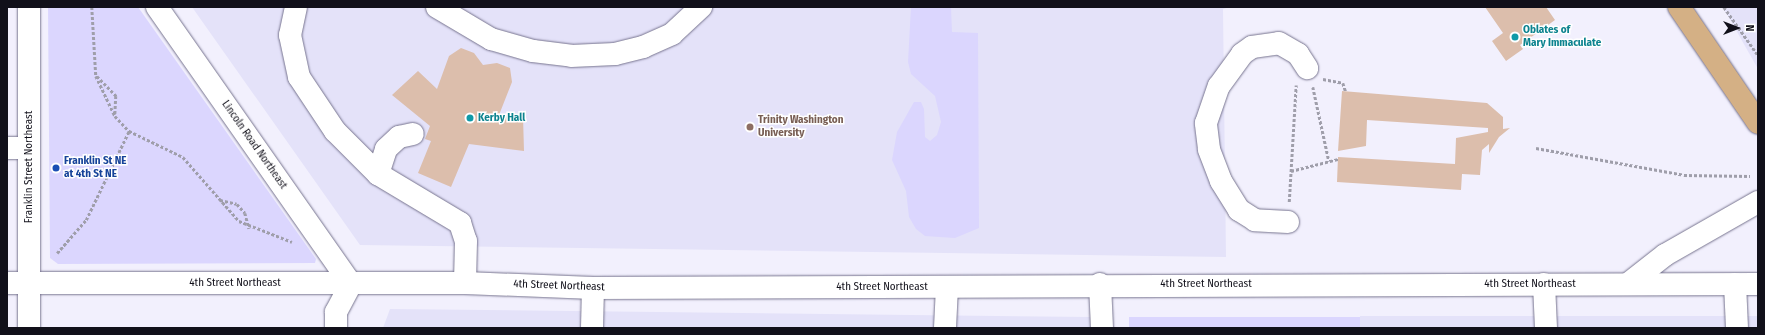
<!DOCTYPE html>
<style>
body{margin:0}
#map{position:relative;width:1765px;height:335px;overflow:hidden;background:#f2f0fd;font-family:"Fira Sans Condensed",sans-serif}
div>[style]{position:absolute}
.built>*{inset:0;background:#e4e2f9;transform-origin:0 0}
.green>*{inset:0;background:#dbd6fe;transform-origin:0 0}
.building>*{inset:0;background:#dcbeac}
.path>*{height:2.5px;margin-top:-1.25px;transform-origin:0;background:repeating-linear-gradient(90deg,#9f9eaa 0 3px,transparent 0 5px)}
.roads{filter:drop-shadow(0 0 1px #77748f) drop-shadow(0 0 1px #77748f)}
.minor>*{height:22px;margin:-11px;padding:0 11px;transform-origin:11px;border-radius:11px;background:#fff}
.major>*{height:22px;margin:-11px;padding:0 11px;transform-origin:11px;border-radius:11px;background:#d4b085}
.dots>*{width:11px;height:11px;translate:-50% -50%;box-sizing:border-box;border:2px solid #fff;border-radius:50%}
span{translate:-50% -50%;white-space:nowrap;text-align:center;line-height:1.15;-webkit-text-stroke:3px #fff;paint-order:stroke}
.culture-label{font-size:11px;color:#0d838f;font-weight:700}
.left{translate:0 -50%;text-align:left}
.education-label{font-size:11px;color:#785e54;font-weight:700}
.street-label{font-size:11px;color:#11101a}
.transit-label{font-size:11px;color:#164399;font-weight:700}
.frame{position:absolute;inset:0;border:8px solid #11101a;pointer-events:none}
.north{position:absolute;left:1717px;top:8px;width:40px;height:40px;-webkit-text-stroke:3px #fff;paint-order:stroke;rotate:90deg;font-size:11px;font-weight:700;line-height:16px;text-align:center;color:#11101a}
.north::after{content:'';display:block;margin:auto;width:14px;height:18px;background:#11101a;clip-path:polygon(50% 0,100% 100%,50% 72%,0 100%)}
</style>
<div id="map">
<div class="built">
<i style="clip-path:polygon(192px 7px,1230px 7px,1223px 9px,1226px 257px,360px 245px)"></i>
<i style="clip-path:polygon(1723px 7px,1758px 7px,1758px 69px)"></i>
<i style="clip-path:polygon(390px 309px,1090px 317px,1090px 328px,383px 328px)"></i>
<i style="left:1758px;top:316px;width:12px;height:398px;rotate:90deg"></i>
</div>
<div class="green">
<i style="clip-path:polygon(48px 7px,138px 7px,316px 259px,315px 263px,58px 264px,50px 258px)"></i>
<i style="clip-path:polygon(911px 7px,951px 7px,952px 32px,978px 33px,979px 228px,955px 238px,925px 236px,916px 229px,909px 217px,906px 191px,892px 160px,897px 132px,914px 102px,921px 102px,924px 109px,925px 137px,930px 141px,937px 135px,941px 122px,935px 96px,911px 74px,908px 62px)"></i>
<i style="left:1129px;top:317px;width:231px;height:12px"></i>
</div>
<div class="building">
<i style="clip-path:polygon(1485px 7px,1546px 7px,1555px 20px,1520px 45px,1523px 49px,1506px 61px,1492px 41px,1503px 33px)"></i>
<i style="clip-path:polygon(461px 48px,474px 53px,483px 65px,497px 63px,510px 68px,512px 82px,499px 115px,523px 116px,524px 151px,469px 144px,451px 187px,418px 173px,431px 141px,425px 139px,430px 126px,392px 95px,418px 71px,437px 89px,449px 56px)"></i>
<i style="clip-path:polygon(1342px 91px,1487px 103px,1503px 117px,1503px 129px,1510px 128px,1499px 137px,1489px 153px,1489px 144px,1482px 150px,1480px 175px,1462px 174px,1461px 190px,1337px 182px,1338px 157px,1455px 164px,1456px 138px,1488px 132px,1488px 128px,1367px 120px,1366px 146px,1338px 151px)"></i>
</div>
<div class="path">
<i style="left:92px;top:7px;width:69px;rotate:86.7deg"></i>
<i style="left:96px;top:76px;width:44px;rotate:64.6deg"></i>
<i style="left:115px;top:116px;width:21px;rotate:47deg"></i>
<i style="left:129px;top:131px;width:60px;rotate:25.7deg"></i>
<i style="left:183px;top:157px;width:85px;rotate:48.8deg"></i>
<i style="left:239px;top:221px;width:57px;rotate:21.6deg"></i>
<i style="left:1724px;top:7px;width:59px;rotate:54.7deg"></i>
<i style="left:97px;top:76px;width:28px;rotate:46deg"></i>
<i style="left:116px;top:96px;width:20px;rotate:93deg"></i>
<i style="left:1323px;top:79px;width:20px;rotate:11deg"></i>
<i style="left:1343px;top:83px;width:9px;rotate:72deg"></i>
<i style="left:1313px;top:87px;width:76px;rotate:77.8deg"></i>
<i style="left:1536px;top:148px;width:150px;rotate:10.3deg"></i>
<i style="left:1684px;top:175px;width:66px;rotate:0.9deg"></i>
<i style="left:1291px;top:171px;width:49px;rotate:-14.3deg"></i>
<i style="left:220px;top:200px;width:17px;rotate:13deg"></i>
<i style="left:237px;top:204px;width:12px;rotate:48deg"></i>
<i style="left:245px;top:213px;width:16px;rotate:75deg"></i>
<i style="left:1289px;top:202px;width:117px;rotate:-86.6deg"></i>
<i style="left:57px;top:253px;width:44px;rotate:-48.7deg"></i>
<i style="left:86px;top:220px;width:99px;rotate:-64.2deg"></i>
</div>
<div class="roads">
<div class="minor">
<i style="left:157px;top:7px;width:338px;rotate:55deg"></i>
<i style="left:296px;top:7px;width:29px;rotate:102deg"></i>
<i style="left:290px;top:35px;width:43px;rotate:77.9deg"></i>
<i style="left:299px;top:77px;width:65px;rotate:56.3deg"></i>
<i style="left:335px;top:131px;width:61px;rotate:45deg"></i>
<i style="left:378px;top:174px;width:96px;rotate:30.9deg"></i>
<i style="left:460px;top:223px;width:19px;rotate:72deg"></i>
<i style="left:466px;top:241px;width:42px;rotate:91.4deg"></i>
<i style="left:437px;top:7px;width:63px;rotate:30.7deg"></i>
<i style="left:491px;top:39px;width:44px;rotate:15.9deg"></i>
<i style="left:533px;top:51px;width:38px;rotate:7deg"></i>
<i style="left:571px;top:56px;width:44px;rotate:-2.6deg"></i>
<i style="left:615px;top:54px;width:29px;rotate:-14deg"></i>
<i style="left:643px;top:47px;width:32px;rotate:-24deg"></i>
<i style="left:672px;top:34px;width:40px;rotate:-43deg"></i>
<i style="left:7px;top:148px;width:21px"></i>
<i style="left:378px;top:174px;width:26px;rotate:-72deg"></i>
<i style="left:386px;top:149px;width:18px;rotate:-43deg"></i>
<i style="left:399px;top:137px;width:14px;rotate:-12deg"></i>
<i style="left:1288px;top:222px;width:33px;rotate:-177deg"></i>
<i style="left:1255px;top:220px;width:19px;rotate:-148deg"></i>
<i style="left:1239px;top:210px;width:34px;rotate:-122deg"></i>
<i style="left:1221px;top:181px;width:34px;rotate:-111deg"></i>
<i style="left:1209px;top:149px;width:26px;rotate:-97deg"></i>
<i style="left:1206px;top:123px;width:39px;rotate:-71deg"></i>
<i style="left:1219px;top:86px;width:39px;rotate:-54deg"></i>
<i style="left:1242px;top:54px;width:12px;rotate:-35deg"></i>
<i style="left:1252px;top:47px;width:27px;rotate:-8deg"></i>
<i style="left:1279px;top:43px;width:22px;rotate:30deg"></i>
<i style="left:1298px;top:54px;width:17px;rotate:57deg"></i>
<i style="left:7px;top:283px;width:458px"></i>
<i style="left:465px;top:283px;width:128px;rotate:2.2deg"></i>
<i style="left:593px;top:288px;width:1165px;rotate:-0.2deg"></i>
<i style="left:1100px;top:284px;width:44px;rotate:87.4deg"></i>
<i style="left:1544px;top:284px;width:44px;rotate:87.4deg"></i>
<i style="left:1628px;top:284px;width:47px;rotate:-38.1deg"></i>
<i style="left:1665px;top:255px;width:107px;rotate:-29.7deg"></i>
<i style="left:1735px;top:284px;width:44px;rotate:87.4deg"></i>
<i style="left:29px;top:328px;width:321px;rotate:-90deg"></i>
<i style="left:336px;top:328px;width:16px;rotate:-90deg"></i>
<i style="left:336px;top:312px;width:32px;rotate:-62deg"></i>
<i style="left:592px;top:328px;width:40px;rotate:-88.6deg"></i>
<i style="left:945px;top:328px;width:41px;rotate:-87.2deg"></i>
</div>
<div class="major">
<i style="left:1679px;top:7px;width:140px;rotate:55.7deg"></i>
</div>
</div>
<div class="dots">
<i style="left:1515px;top:37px;background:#0f9aa8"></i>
<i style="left:470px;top:118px;background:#0f9aa8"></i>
<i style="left:750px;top:127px;background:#8d6e63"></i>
<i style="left:56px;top:168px;background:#1a4fb4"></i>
</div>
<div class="culture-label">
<span class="left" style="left:1523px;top:37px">Oblates of<br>Mary Immaculate</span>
<span class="left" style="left:478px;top:118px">Kerby Hall</span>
</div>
<div class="education-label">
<span class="left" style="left:758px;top:127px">Trinity Washington<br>University</span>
</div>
<div class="street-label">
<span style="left:254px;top:145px;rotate:55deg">Lincoln Road Northeast</span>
<span style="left:29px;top:167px;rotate:-90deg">Franklin Street Northeast</span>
<span style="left:235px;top:283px">4th Street Northeast</span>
<span style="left:1206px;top:284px">4th Street Northeast</span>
<span style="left:1530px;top:284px">4th Street Northeast</span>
<span style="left:559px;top:286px;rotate:2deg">4th Street Northeast</span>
<span style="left:882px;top:287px">4th Street Northeast</span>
</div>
<div class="transit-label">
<span class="left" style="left:64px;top:168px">Franklin St NE<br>at 4th St NE</span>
</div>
<div class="frame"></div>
<div class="north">N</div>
</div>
